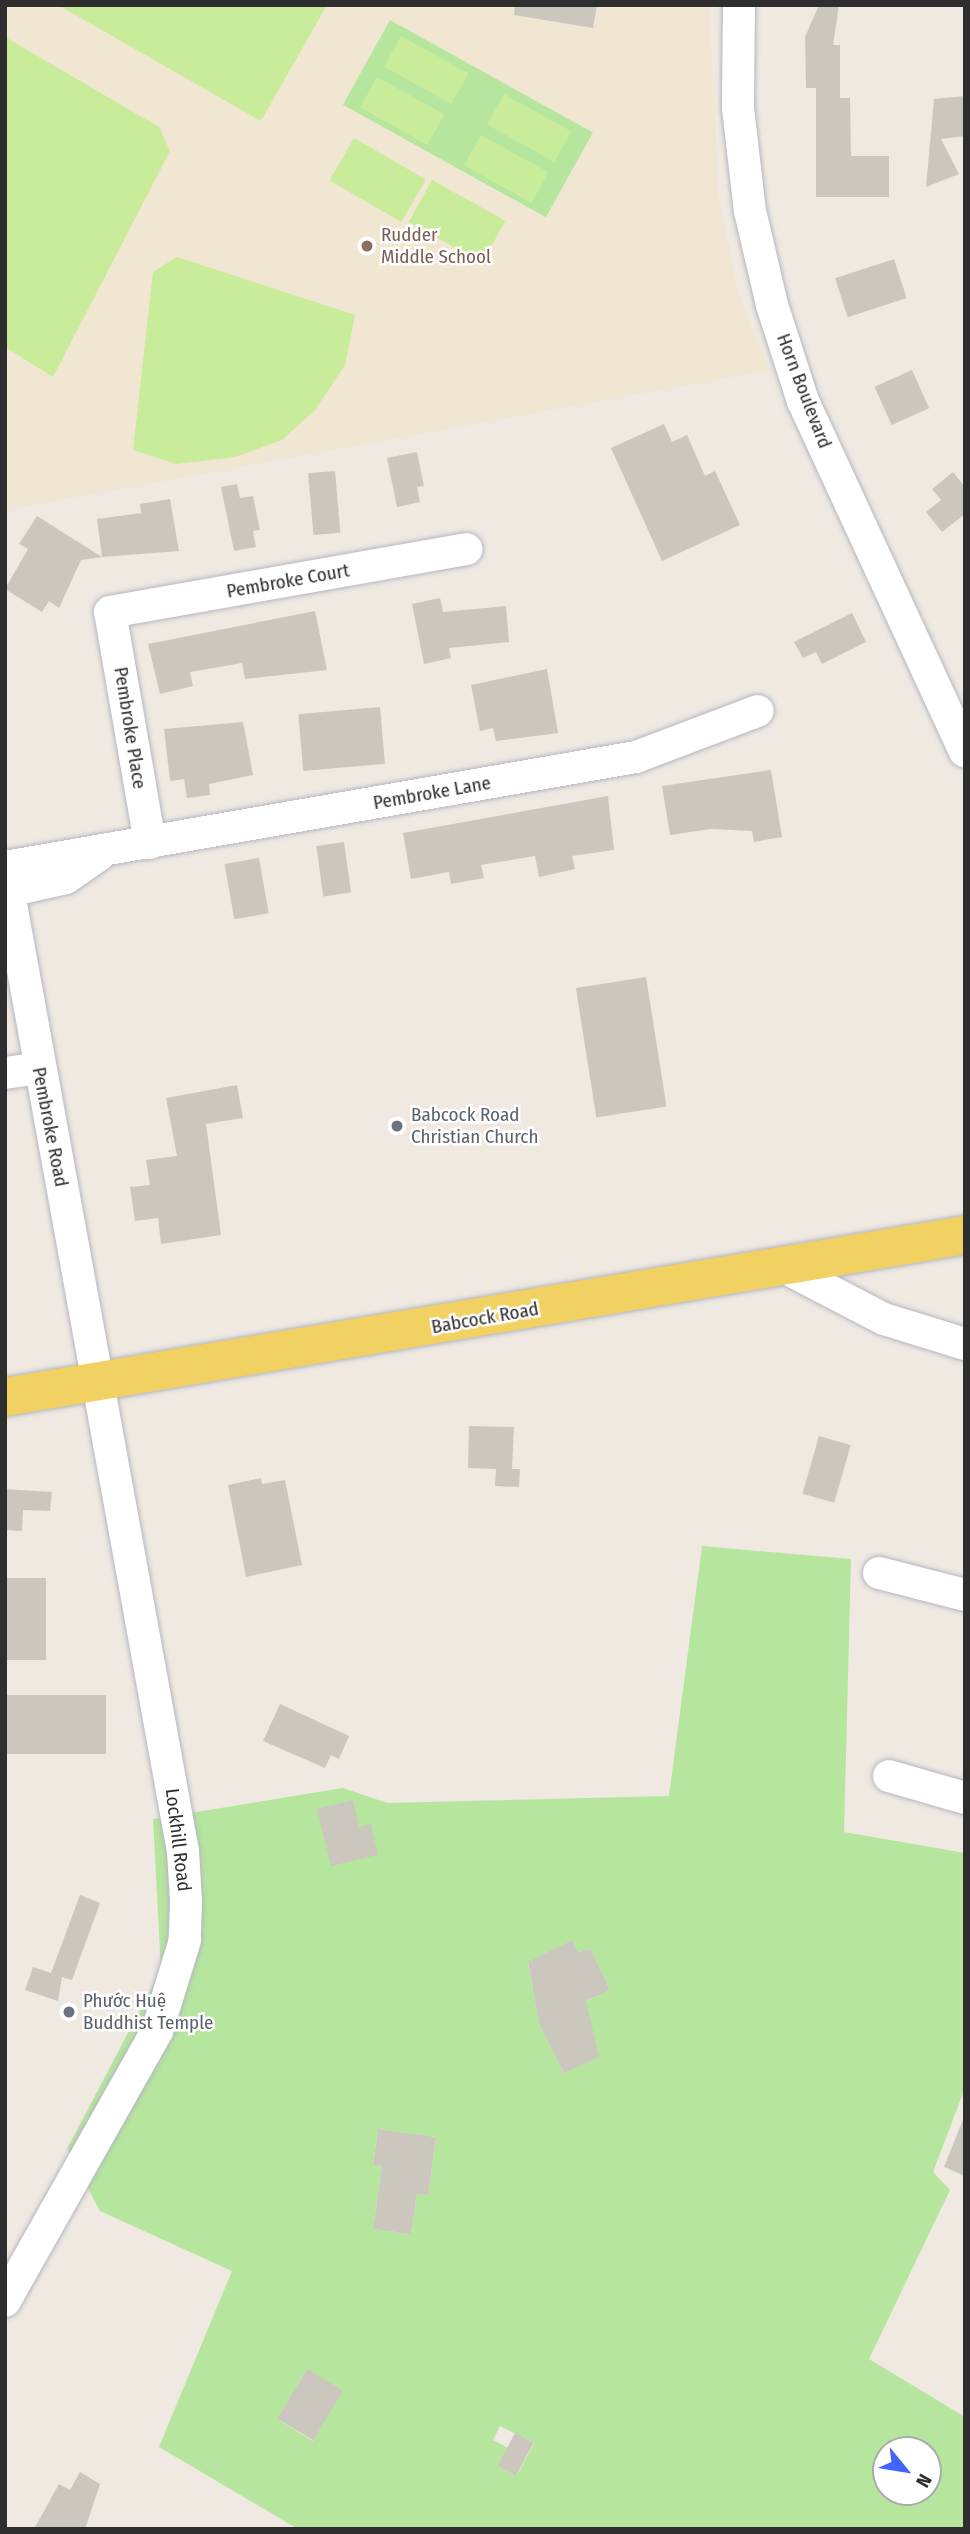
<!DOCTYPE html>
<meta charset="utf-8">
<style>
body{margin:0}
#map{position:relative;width:970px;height:2534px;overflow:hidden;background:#efe9e1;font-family:"Fira Sans Condensed",sans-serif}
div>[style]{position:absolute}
.education>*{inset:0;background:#f0e6d1}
.green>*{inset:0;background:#b6e59e;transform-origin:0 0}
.pitch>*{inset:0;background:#c9ec9a;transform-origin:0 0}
.building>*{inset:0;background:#cbc7bf;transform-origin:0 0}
.roads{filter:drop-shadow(0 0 2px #b4b7c1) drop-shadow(0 0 2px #b4b7c1)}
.minor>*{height:32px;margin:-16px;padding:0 16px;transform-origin:16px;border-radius:16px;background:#fff}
.major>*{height:38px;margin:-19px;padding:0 19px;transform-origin:19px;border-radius:19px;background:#f2d163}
.dots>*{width:19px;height:19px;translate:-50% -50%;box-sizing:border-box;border:4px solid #fff;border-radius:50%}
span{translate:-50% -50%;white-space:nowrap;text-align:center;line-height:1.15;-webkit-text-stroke:5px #fff;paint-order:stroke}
.education-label{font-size:19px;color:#785e54}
.left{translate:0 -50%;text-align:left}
.street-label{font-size:19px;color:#2e2e2e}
.worship-label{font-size:19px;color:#5b616d}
.frame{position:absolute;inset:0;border:7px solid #2e2e2e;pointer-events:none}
.north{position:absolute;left:872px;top:2436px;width:70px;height:70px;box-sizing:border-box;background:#fff;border:2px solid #ababab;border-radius:50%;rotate:120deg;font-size:19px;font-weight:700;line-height:28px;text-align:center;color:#2e2e2e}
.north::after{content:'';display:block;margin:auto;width:24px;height:32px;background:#4264fb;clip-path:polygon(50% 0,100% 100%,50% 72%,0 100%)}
</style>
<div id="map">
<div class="education">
<i style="clip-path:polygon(5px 5px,709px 5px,719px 199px,738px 292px,769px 370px,5px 510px)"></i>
</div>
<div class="green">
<i style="left:390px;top:20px;width:232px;height:97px;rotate:29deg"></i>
<i style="clip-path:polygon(evenodd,702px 1546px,851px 1559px,844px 1832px,965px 1853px,965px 2088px,933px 2172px,950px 2190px,869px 2359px,965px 2417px,965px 2529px,298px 2529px,159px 2447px,232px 2271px,100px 2211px,67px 2149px,161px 1970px,153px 1819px,343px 1788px,387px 1803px,669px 1796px,702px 1546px,572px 1940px,578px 1952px,591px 1949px,610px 1990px,565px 2011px,598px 2056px,564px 2073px,539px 2024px,528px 1963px,572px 1940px,702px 1546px,378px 2129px,436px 2137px,428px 2195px,417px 2194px,411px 2234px,373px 2229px,382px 2166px,373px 2164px,378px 2129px,702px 1546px,307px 2369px,313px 2441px,277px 2419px,307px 2369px,702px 1546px,500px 2426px,534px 2443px,517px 2475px,499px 2466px,508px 2448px,493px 2440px,500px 2426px,702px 1546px,886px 2450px,928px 2450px,928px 2492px,886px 2492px,886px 2450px)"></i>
</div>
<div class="pitch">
<i style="clip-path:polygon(58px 5px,327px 5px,261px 121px)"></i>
<i style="left:401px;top:36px;width:77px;height:35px;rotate:29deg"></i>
<i style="clip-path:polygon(5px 37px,159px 127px,170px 151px,53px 377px,5px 347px)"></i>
<i style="left:377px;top:77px;width:77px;height:35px;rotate:29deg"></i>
<i style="left:504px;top:94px;width:77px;height:35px;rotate:29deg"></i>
<i style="left:481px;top:135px;width:77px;height:35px;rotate:29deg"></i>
<i style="left:354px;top:138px;width:83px;height:49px;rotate:30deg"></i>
<i style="left:432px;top:180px;width:84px;height:48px;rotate:29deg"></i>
<i style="clip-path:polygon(177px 257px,355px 315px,345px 365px,315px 410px,282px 440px,235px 457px,176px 464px,133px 450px,153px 272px)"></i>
</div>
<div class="building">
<i style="clip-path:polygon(515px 5px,597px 5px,593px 28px,514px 15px)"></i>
<i style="clip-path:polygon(819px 5px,839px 5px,833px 45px,840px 45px,840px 98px,850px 98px,851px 156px,889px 156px,889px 197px,816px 197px,816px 88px,806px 88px,805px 37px)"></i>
<i style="clip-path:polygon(965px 96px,965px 136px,941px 139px,959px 174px,926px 187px,934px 99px)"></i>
<i style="left:894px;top:259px;width:41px;height:62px;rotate:72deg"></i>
<i style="left:912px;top:370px;width:42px;height:41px;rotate:66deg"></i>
<i style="clip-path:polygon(664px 424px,672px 442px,687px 435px,705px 476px,715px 471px,740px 525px,662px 561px,611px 448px)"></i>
<i style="clip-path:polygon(417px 452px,424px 486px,417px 487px,420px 502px,397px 507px,387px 458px)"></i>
<i style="left:335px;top:471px;width:62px;height:27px;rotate:85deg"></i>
<i style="clip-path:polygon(953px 472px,965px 487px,965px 514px,942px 532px,926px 512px,941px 500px,932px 489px)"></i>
<i style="clip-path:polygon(237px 484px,240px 498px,253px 496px,260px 530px,253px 531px,256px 547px,234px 551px,221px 487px)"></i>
<i style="clip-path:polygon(170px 499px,179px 551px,102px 557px,97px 519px,141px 513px,140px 504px)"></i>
<i style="clip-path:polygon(37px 516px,102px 557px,81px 560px,59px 608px,49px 601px,42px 612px,5px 589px,28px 549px,19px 544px)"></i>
<i style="clip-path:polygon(440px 598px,443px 612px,506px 606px,509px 642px,449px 648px,451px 658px,424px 664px,412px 604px)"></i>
<i style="clip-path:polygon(315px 611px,327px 670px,245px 679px,242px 663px,190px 672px,193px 686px,160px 694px,148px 644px)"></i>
<i style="clip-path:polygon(852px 613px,866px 642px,822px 664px,816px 652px,803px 658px,794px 642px)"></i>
<i style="clip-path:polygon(547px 669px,558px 733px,496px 741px,493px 728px,480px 731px,471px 685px)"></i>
<i style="left:380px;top:707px;width:57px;height:82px;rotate:85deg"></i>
<i style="clip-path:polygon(243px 722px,253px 775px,209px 784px,210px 795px,187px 798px,184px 779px,170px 781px,164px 729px)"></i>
<i style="clip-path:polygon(771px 770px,782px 837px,754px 842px,752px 831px,711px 829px,670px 835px,662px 786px)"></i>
<i style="clip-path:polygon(608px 796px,614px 850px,572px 856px,575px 869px,539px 877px,535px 856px,481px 865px,484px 878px,451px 884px,449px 872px,411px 879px,403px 833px)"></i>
<i style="left:344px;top:842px;width:51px;height:28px;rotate:82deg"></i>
<i style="left:259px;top:858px;width:56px;height:35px;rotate:80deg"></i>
<i style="left:646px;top:977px;width:131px;height:71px;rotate:81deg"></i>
<i style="clip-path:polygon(237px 1085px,243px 1118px,206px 1124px,221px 1235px,161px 1244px,158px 1218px,135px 1221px,130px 1187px,150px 1185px,146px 1160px,177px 1156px,166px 1098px)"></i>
<i style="clip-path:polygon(469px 1426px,514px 1427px,512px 1469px,520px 1469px,519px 1487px,495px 1486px,496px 1469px,468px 1468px)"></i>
<i style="left:819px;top:1436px;width:33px;height:60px;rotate:16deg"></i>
<i style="clip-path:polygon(261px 1478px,262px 1484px,285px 1480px,302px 1565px,246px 1577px,228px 1485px)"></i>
<i style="clip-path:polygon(5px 1489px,52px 1492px,50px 1511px,23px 1510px,22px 1531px,5px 1530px)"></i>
<i style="left:5px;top:1578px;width:41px;height:82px"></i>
<i style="left:106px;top:1695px;width:59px;height:101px;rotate:90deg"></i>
<i style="clip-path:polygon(280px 1704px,349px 1736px,339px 1759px,331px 1755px,325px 1768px,263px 1741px)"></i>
<i style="clip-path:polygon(353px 1800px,359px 1827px,371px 1824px,378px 1855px,331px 1866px,317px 1809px)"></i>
<i style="clip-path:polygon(80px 1895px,100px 1903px,72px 1980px,62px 1977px,58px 2001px,25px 1990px,33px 1967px,51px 1973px)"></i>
<i style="clip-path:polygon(572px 1940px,578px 1952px,591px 1949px,610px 1990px,586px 2001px,599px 2057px,564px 2073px,539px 2024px,528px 1962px)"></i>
<i style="clip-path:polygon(964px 2117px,965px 2117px,965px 2176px,944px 2167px)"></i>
<i style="clip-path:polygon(378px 2129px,436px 2137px,428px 2195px,417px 2194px,411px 2234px,373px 2229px,382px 2166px,373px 2165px)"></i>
<i style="left:307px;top:2369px;width:42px;height:58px;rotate:31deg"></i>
<i style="left:515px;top:2433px;width:21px;height:37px;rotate:28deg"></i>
<i style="clip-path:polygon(80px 2472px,100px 2484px,85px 2529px,34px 2529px,59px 2484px,70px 2490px)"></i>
</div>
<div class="roads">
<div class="minor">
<i style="left:739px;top:5px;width:103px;rotate:90.6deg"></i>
<i style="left:738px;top:108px;width:104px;rotate:83.4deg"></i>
<i style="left:750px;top:211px;width:97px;rotate:76.8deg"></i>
<i style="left:772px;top:305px;width:101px;rotate:72.1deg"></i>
<i style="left:803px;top:401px;width:386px;rotate:65.2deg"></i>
<i style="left:150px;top:843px;width:234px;rotate:-99.8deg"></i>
<i style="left:110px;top:612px;width:362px;rotate:-10deg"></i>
<i style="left:5px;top:867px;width:641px;rotate:-9.89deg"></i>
<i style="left:636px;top:757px;width:130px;rotate:-20.7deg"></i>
<i style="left:5px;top:871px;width:996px;rotate:79.71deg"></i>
<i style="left:183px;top:1851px;width:51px;rotate:86.6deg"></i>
<i style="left:186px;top:1902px;width:38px;rotate:92deg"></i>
<i style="left:185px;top:1940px;width:95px;rotate:107.1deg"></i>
<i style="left:157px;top:2031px;width:310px;rotate:119.4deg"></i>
<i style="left:9px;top:891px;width:58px;rotate:-12.8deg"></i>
<i style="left:66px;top:878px;width:40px;rotate:-34.9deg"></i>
<i style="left:5px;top:1073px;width:34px;rotate:-8deg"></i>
<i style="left:782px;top:1266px;width:115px;rotate:27.5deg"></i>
<i style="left:884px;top:1319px;width:85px;rotate:17.2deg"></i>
<i style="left:879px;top:1573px;width:89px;rotate:14.3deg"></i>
<i style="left:889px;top:1776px;width:79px;rotate:16.1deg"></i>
</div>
<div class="major">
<i style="left:5px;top:1397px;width:974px;rotate:-9.58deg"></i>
</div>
</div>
<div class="dots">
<i style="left:367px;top:246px;background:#8d6e63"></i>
<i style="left:397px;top:1126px;background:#6b7280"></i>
<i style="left:69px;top:2012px;background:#6b7280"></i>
</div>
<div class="education-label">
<span class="left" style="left:381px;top:246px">Rudder<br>Middle School</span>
</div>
<div class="street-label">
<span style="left:804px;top:391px;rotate:69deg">Horn Boulevard</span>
<span style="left:288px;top:581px;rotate:-10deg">Pembroke Court</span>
<span style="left:130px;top:728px;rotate:81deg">Pembroke Place</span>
<span style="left:432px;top:793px;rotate:-10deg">Pembroke Lane</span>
<span style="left:50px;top:1127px;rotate:79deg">Pembroke Road</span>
<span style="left:485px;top:1318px;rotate:-10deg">Babcock Road</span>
<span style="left:178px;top:1840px;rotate:83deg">Lockhill Road</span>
</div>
<div class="worship-label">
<span class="left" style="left:411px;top:1126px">Babcock Road<br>Christian Church</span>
<span class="left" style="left:83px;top:2012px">Phước Huệ<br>Buddhist Temple</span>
</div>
<div class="frame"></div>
<div class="north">N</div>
</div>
